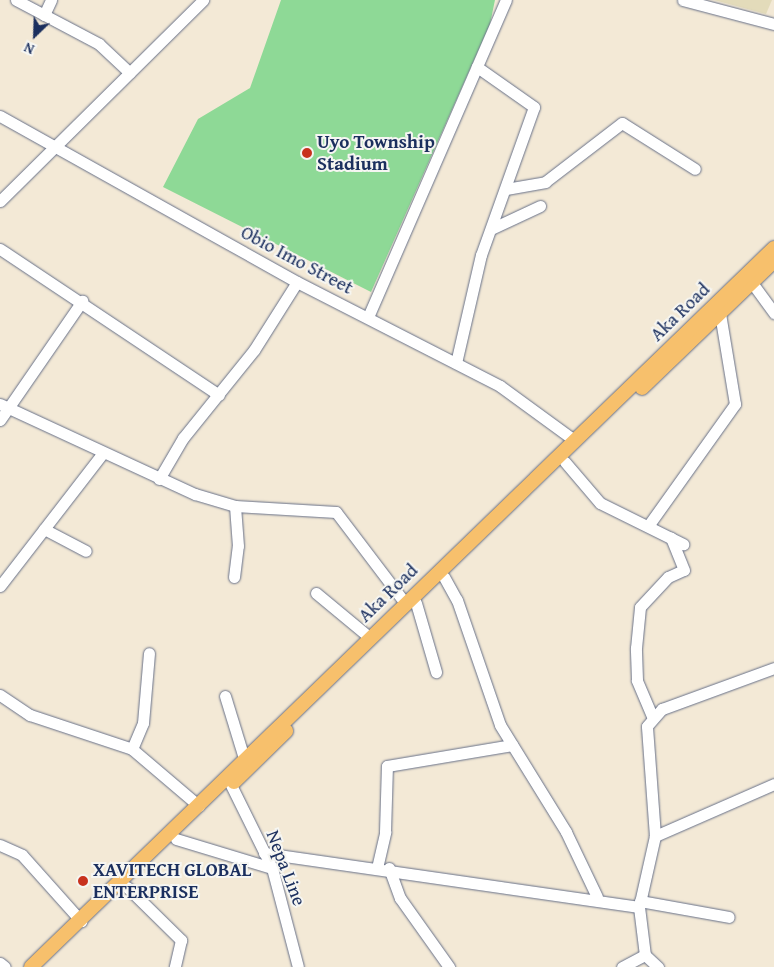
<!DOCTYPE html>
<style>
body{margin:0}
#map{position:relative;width:774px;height:967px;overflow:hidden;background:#f3e9d6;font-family:"Gentium Book Plus",serif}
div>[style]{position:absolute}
.built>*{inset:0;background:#e3dbba}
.green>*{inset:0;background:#8ed996}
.roads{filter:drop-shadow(0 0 1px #677088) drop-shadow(0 0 1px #677088)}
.minor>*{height:11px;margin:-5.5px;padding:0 5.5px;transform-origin:5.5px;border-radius:5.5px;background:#fff}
.major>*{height:14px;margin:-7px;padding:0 7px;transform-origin:7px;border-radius:7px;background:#f7c06c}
.dots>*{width:14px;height:14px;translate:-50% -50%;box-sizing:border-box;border:2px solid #f6f6f2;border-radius:50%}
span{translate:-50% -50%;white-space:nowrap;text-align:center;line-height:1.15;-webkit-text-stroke:4px #f6f6f2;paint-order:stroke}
.poi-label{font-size:19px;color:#1b2f5e;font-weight:700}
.left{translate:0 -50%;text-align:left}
.street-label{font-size:19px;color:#1b2f5e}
.north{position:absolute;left:10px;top:10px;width:50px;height:50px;-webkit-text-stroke:4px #f6f6f2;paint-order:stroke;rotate:204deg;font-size:14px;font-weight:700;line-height:20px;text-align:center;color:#1b2f5e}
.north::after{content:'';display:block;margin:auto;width:18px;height:22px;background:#1b2f5e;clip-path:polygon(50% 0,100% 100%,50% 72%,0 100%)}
</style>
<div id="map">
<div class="built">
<i style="clip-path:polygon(714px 0,772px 0,766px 14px)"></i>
</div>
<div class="green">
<i style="clip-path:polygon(281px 0,495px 0,490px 24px,371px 292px,163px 187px,198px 119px,250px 88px)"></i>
</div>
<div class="roads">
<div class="minor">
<i style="left:16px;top:0;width:94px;rotate:27.9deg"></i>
<i style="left:99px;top:44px;width:42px;rotate:43.1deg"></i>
<i style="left:683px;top:0;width:94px;rotate:14.8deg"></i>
<i style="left:44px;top:15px;width:17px;rotate:-65deg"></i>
<i style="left:0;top:116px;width:340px;rotate:29.2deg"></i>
<i style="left:297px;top:282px;width:228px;rotate:27.1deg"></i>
<i style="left:500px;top:386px;width:92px;rotate:36.1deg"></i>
<i style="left:506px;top:189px;width:40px;rotate:-10deg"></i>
<i style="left:545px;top:182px;width:97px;rotate:-37.5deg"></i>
<i style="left:622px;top:123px;width:86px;rotate:32.2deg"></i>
<i style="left:0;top:201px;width:286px;rotate:-44.7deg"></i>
<i style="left:493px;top:228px;width:52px;rotate:-25.1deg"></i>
<i style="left:0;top:249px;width:263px;rotate:33.7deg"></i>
<i style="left:747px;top:276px;width:46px;rotate:53.9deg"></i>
<i style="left:368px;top:317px;width:346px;rotate:-66.5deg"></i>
<i style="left:456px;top:363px;width:111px;rotate:-77deg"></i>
<i style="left:481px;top:255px;width:157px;rotate:-70.3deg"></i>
<i style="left:534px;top:107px;width:70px;rotate:-144.9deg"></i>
<i style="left:0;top:404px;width:215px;rotate:24.8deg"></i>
<i style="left:195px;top:494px;width:42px;rotate:16.7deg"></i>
<i style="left:235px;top:506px;width:101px;rotate:3.4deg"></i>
<i style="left:336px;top:512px;width:114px;rotate:52.8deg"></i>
<i style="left:0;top:420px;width:145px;rotate:-55.4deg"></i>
<i style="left:565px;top:462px;width:54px;rotate:49.5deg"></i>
<i style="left:600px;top:503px;width:93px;rotate:26.3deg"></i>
<i style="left:159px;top:479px;width:48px;rotate:-59.7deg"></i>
<i style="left:183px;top:438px;width:113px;rotate:-51.1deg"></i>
<i style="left:254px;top:350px;width:80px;rotate:-57.7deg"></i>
<i style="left:648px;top:526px;width:150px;rotate:-54.5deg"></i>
<i style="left:735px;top:404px;width:92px;rotate:-99.4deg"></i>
<i style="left:44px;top:529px;width:47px;rotate:27.6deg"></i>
<i style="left:234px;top:577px;width:31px;rotate:-83deg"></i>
<i style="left:238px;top:546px;width:40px;rotate:-94.3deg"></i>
<i style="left:444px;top:577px;width:26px;rotate:61deg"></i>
<i style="left:457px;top:600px;width:132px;rotate:71deg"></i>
<i style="left:500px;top:725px;width:126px;rotate:58.3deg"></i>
<i style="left:566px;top:832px;width:72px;rotate:64.5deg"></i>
<i style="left:0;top:586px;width:167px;rotate:-52.3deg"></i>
<i style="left:316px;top:593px;width:69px;rotate:39.7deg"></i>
<i style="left:416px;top:603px;width:72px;rotate:73.8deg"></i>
<i style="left:0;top:695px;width:36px;rotate:34deg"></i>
<i style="left:30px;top:715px;width:108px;rotate:18.4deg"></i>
<i style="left:132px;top:749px;width:88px;rotate:40.4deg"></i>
<i style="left:225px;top:696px;width:65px;rotate:73deg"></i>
<i style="left:652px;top:716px;width:39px;rotate:-113deg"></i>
<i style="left:637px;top:680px;width:32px;rotate:-92deg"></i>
<i style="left:636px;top:648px;width:41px;rotate:-84.4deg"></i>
<i style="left:640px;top:607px;width:41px;rotate:-47deg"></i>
<i style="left:668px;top:577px;width:17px;rotate:-24deg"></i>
<i style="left:684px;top:570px;width:35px;rotate:-112deg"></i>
<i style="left:132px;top:749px;width:28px;rotate:-67deg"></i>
<i style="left:143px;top:723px;width:70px;rotate:-85.1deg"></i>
<i style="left:231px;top:785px;width:93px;rotate:63.7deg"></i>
<i style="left:272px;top:868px;width:102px;rotate:75.3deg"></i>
<i style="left:655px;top:836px;width:130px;rotate:-23.6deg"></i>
<i style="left:176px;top:839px;width:100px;rotate:16.8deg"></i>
<i style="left:0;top:845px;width:24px;rotate:24deg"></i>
<i style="left:22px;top:855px;width:89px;rotate:48.2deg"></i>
<i style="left:264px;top:853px;width:379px;rotate:8.2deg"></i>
<i style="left:639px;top:907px;width:48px;rotate:82.9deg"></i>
<i style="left:645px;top:955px;width:18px;rotate:43deg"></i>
<i style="left:377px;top:868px;width:37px;rotate:-77deg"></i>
<i style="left:385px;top:832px;width:66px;rotate:-88.3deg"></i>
<i style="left:387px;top:766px;width:127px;rotate:-9.5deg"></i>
<i style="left:389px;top:868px;width:32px;rotate:70deg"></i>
<i style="left:400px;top:898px;width:85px;rotate:54.6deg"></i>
<i style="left:127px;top:887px;width:76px;rotate:44.5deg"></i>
<i style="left:181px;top:940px;width:28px;rotate:103deg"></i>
<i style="left:640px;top:901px;width:90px;rotate:10.2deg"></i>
<i style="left:639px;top:907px;width:73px;rotate:-77.3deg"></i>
<i style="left:655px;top:836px;width:110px;rotate:-94.2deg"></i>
<i style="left:647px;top:726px;width:23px;rotate:-49deg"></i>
<i style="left:662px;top:709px;width:119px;rotate:-20.1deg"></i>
<i style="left:0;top:963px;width:6px;rotate:39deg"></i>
<i style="left:622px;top:967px;width:26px;rotate:-28deg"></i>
</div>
<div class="major">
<i style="left:642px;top:388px;width:183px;rotate:-43.9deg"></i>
<i style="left:234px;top:782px;width:73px;rotate:-44.4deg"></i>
<i style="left:31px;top:967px;width:1034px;rotate:-44.06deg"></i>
</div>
</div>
<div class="dots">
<i style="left:307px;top:153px;background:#c8321e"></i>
<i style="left:83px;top:881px;background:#c8321e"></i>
</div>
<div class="poi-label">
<span class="left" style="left:317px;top:153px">Uyo Township<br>Stadium</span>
<span class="left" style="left:93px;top:881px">XAVITECH GLOBAL<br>ENTERPRISE</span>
</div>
<div class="street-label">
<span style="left:297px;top:260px;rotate:28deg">Obio Imo Street</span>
<span style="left:680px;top:312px;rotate:-44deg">Aka Road</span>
<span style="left:388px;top:593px;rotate:-44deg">Aka Road</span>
<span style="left:286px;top:868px;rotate:69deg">Nepa Line</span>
</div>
<div class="north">N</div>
</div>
